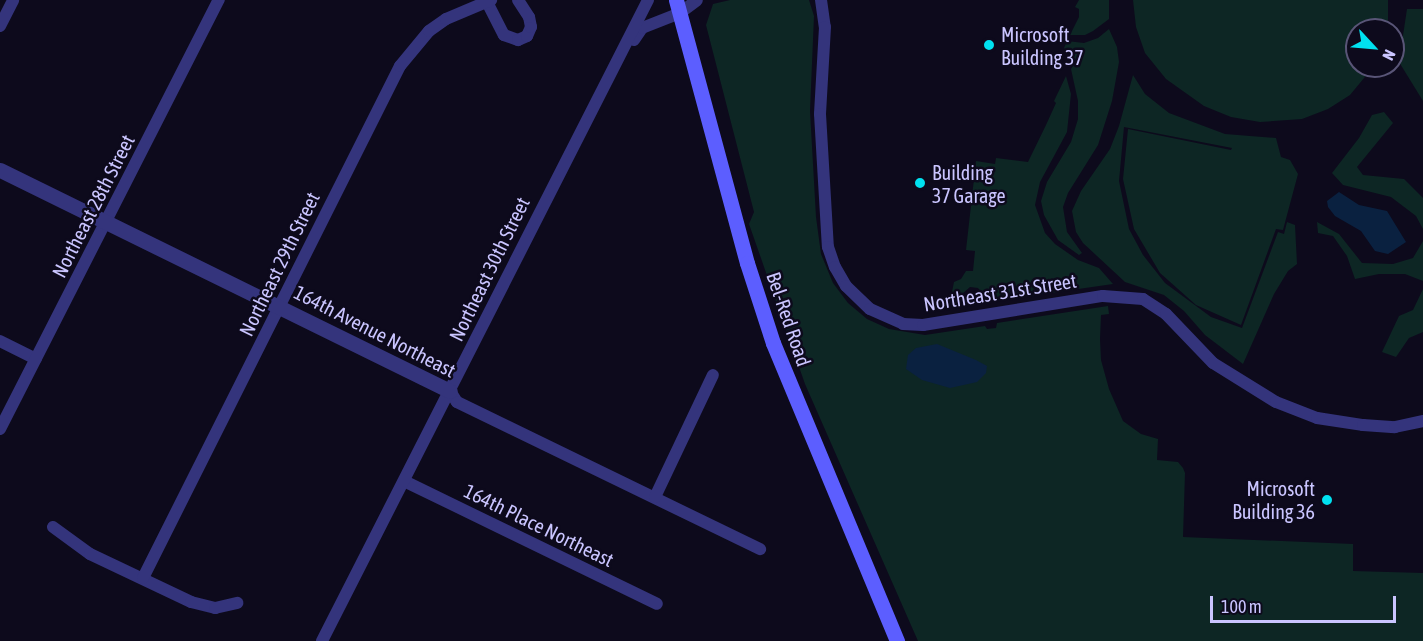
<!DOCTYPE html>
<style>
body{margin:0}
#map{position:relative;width:1423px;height:641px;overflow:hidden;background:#0d0a1c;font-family:"Asap Condensed",sans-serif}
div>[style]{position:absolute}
.green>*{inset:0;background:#0d2624}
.water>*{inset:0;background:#0a2140}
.minor>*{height:12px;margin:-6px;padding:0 6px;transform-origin:6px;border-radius:6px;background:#34347c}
.tertiary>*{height:15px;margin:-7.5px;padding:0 7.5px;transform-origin:7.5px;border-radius:7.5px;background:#34347c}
.secondary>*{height:15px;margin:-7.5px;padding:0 7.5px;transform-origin:7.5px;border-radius:7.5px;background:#5c5eff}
.dots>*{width:16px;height:16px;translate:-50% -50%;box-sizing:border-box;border:3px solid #0d0a1c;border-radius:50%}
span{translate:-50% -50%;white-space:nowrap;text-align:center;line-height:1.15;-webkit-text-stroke:5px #0d0a1c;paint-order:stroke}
.poi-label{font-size:20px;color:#cac5ff}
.left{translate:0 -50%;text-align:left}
.right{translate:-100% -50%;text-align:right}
.street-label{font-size:20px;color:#cac5ff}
.north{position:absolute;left:1345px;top:18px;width:60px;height:60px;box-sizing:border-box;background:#0d0a1c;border:2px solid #595577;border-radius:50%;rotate:116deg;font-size:16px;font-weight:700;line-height:24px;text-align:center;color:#cac5ff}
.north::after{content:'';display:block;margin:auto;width:21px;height:27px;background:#00e1f0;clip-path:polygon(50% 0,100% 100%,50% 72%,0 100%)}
.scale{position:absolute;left:1210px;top:596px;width:186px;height:27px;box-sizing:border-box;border:3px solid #cac5ff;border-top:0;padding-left:8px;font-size:18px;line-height:21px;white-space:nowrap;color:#cac5ff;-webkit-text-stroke:4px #0d0a1c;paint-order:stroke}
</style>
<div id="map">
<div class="green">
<i style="clip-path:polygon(730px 0,809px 0,814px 16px,810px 111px,816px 217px,821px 254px,833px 283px,848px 303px,867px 319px,889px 329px,925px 335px,985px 326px,987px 329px,996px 328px,997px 323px,1108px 306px,1109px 314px,1101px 315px,1100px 339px,1101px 360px,1109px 389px,1123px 421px,1141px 434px,1158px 439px,1157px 460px,1178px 462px,1183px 468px,1185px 473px,1183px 537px,1353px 544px,1353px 571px,1423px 573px,1423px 641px,918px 641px,805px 384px,749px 224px,754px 212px,706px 25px,713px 4px)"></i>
<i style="clip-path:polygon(1079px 0,1109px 0,1109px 19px,1093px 31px,1085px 35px,1070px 35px,1079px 17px,1079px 9px,1075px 7px)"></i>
<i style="clip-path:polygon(1133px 0,1388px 0,1388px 19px,1387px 30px,1357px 30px,1357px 66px,1374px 66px,1350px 95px,1328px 109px,1302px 119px,1260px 122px,1231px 117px,1204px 106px,1166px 79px,1145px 53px,1136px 27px)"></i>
<i style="clip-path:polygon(1407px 9px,1423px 9px,1423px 101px,1399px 62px)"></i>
<i style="clip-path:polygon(1109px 29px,1117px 47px,1119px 62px,1112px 101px,1098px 145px,1068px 193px,1063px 207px,1067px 232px,1082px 253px,1079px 255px,1058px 240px,1044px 215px,1041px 201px,1047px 182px,1071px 142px,1078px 119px,1078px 101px,1071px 69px,1075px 62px,1064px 48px,1067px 41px,1084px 43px,1098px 38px)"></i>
<i style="clip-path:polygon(1133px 75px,1145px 94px,1169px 113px,1225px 134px,1276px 138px,1281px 157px,1290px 160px,1298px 174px,1283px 230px,1276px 229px,1241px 325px,1196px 305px,1160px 273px,1134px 229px,1123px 179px,1128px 129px,1231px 150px,1232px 148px,1124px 127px,1119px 181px,1129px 229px,1143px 255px,1165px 283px,1211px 317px,1242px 328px,1278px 232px,1284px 234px,1287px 222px,1295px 225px,1297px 264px,1288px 271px,1274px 294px,1243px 364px,1205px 335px,1184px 311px,1164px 295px,1125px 282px,1083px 243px,1076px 232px,1072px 211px,1081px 191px,1110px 149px,1119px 126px)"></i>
<i style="clip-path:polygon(1066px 76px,1071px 94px,1067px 132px,1040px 182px,1035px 205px,1045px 233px,1055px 244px,1078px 260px,1099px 268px,1113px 284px,996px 301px,987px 299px,978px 288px,970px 287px,953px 302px,951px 297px,954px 282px,961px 279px,966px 271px,973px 271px,975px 251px,966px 250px,976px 161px,995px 164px,996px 158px,1028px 162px,1046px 125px,1056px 103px,1054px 101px)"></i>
<i style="clip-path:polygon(1384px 112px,1393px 123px,1357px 167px,1363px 175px,1404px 179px,1423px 198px,1423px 229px,1416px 216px,1391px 197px,1343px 185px,1332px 173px,1359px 138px,1372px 115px)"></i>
<i style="clip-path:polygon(1317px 222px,1339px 234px,1362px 263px,1393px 264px,1413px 258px,1423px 241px,1423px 281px,1405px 274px,1379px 274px,1355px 279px,1347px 256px,1333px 236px,1318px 233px)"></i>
<i style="clip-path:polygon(1423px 289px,1423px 332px,1409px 338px,1396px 357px,1382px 352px,1399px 316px,1413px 310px)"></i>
</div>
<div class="water">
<i style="clip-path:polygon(1339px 192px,1359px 205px,1387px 211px,1406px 242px,1388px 254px,1375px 251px,1361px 231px,1335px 216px,1328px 207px,1327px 201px)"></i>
<i style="clip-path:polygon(937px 344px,976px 360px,987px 366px,986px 373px,977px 382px,950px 388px,922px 380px,906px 369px,908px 355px,916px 348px)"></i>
</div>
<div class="minor">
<i style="left:821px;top:0;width:27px;rotate:82deg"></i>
<i style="left:825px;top:27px;width:87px;rotate:93.3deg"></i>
<i style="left:820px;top:114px;width:133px;rotate:86.6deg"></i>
<i style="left:828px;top:247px;width:21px;rotate:71deg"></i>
<i style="left:835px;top:267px;width:22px;rotate:60deg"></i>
<i style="left:846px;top:286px;width:33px;rotate:44deg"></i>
<i style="left:870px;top:309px;width:36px;rotate:24deg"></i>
<i style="left:903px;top:324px;width:20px;rotate:3deg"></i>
<i style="left:923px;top:325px;width:182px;rotate:-9.2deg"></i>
<i style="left:1103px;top:296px;width:40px;rotate:4.3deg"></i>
<i style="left:1143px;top:299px;width:27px;rotate:33deg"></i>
<i style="left:1166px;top:314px;width:68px;rotate:46.2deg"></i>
<i style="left:1213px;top:363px;width:74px;rotate:31.8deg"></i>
<i style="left:1276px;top:402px;width:44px;rotate:21.3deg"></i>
<i style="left:1317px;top:418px;width:47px;rotate:8.7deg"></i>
<i style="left:1363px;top:425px;width:32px;rotate:4deg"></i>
<i style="left:1395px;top:427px;width:29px;rotate:-12deg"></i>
<i style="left:487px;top:2px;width:37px;rotate:63deg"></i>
<i style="left:504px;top:35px;width:15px;rotate:20deg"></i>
<i style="left:518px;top:40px;width:10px;rotate:-24deg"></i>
<i style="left:527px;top:36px;width:10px;rotate:-66deg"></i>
<i style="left:531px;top:27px;width:10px;rotate:-101deg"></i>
<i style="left:529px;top:17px;width:20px;rotate:-123deg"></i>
<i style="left:0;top:26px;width:29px;rotate:-63deg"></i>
<i style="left:634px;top:40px;width:14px;rotate:-56deg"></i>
<i style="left:642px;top:28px;width:41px;rotate:-21.5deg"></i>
<i style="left:680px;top:13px;width:21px;rotate:-37deg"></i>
<i style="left:0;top:341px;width:40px;rotate:26.6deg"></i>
<i style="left:450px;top:391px;width:13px;rotate:58deg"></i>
<i style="left:457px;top:402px;width:337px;rotate:25.9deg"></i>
<i style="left:0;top:429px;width:482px;rotate:-63deg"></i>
<i style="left:404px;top:481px;width:281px;rotate:25.9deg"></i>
<i style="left:655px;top:497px;width:135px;rotate:-64.6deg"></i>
<i style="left:53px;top:527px;width:46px;rotate:36.1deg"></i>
<i style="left:90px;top:554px;width:112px;rotate:25.4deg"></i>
<i style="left:191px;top:602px;width:25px;rotate:14deg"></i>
<i style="left:215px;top:608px;width:23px;rotate:-13deg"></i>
<i style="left:143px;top:578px;width:573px;rotate:-63.35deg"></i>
<i style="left:400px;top:66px;width:45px;rotate:-50.4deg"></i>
<i style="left:429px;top:31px;width:21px;rotate:-35deg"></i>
<i style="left:446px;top:19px;width:49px;rotate:-22.9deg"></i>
<i style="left:322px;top:641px;width:719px;rotate:-63.04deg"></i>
</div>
<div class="tertiary">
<i style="left:0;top:170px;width:501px;rotate:26.16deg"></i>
</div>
<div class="secondary">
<i style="left:676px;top:0;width:272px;rotate:74.9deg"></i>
<i style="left:747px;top:263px;width:84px;rotate:72deg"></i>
<i style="left:773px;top:343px;width:323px;rotate:67.4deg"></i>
</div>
<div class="dots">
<i style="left:989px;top:45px;background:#00e1f0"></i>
<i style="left:920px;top:183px;background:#00e1f0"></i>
<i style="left:1327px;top:500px;background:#00e1f0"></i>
</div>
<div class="poi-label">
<span class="left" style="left:1001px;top:46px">Microsoft<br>Building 37</span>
<span class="left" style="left:932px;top:184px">Building<br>37 Garage</span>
<span class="right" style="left:1315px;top:500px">Microsoft<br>Building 36</span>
</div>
<div class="street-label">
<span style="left:93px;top:206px;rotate:-63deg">Northeast 28th Street</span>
<span style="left:279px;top:264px;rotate:-64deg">Northeast 29th Street</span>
<span style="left:489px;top:269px;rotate:-64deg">Northeast 30th Street</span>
<span style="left:1000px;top:292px;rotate:-9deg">Northeast 31st Street</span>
<span style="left:789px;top:319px;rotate:71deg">Bel-Red Road</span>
<span style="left:375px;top:331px;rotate:27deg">164th Avenue Northeast</span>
<span style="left:539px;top:525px;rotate:26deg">164th Place Northeast</span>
</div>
<div class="north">N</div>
<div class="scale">100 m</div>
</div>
